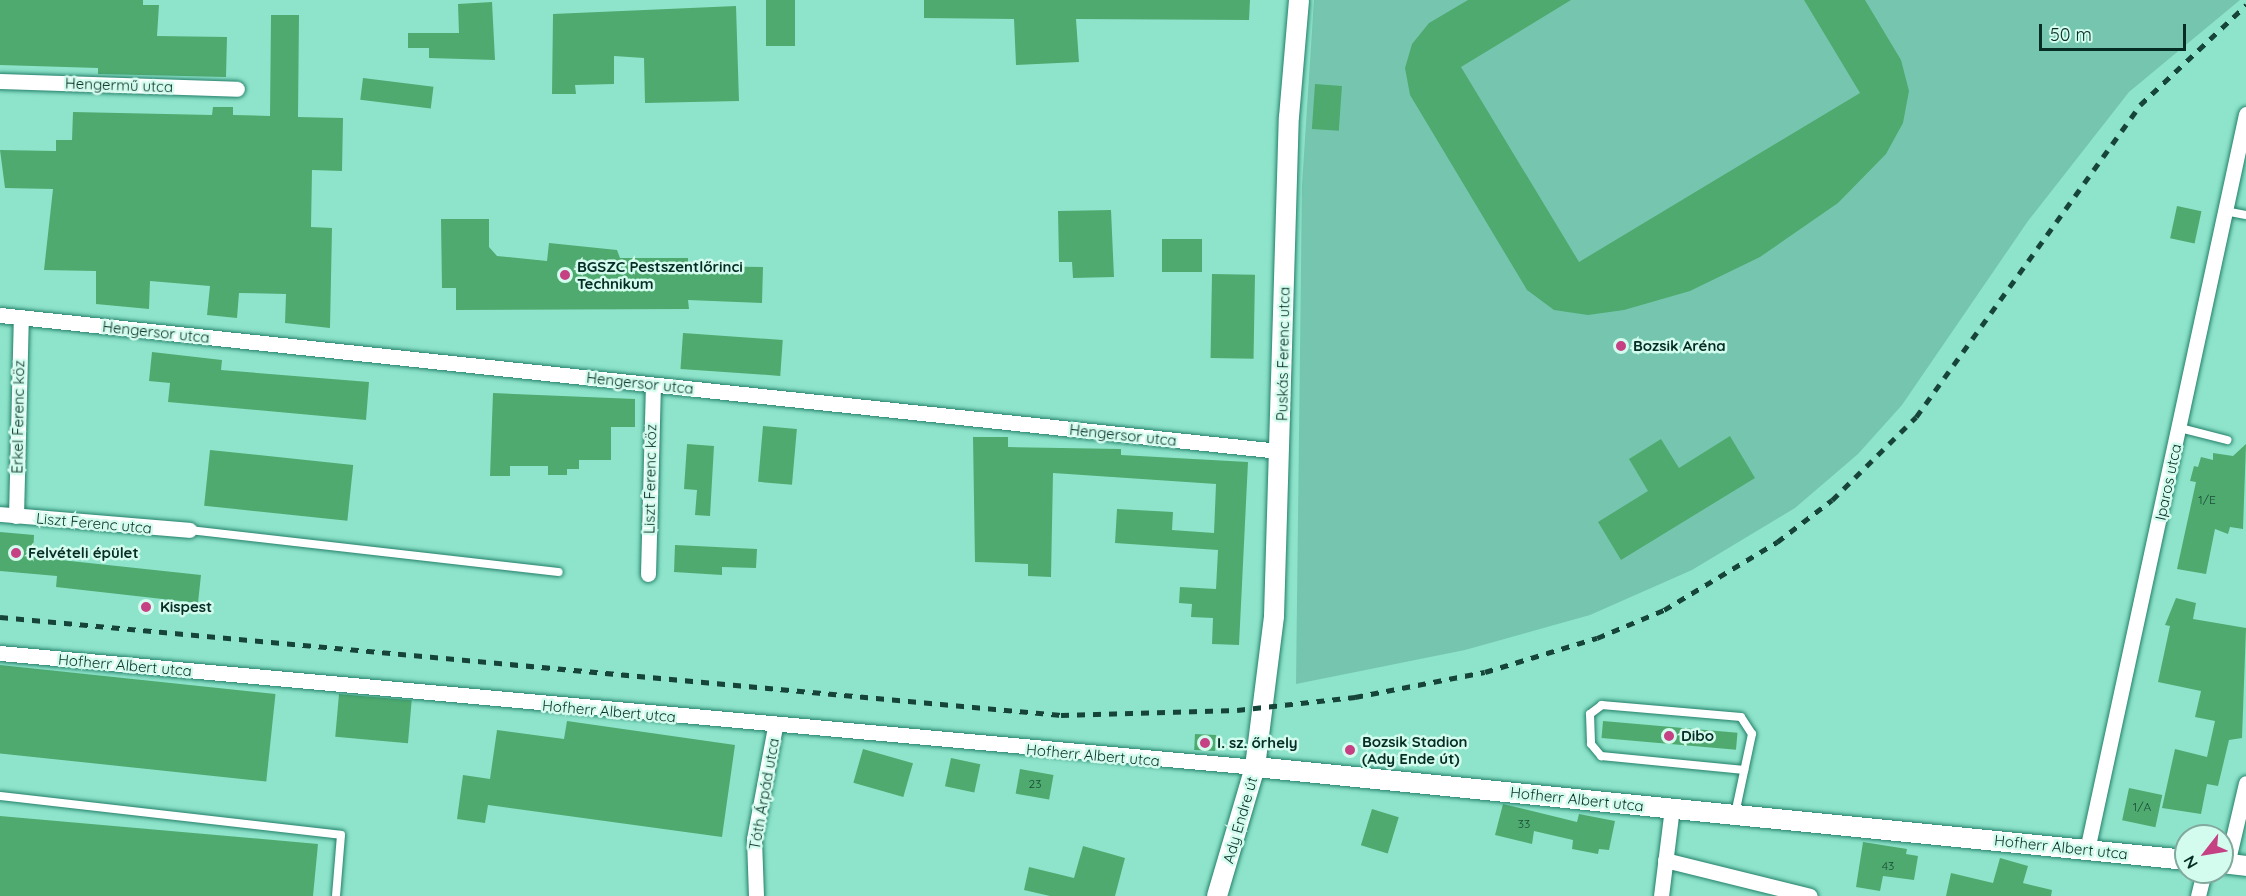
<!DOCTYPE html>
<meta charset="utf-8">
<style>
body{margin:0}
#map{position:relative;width:2246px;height:896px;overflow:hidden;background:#8ee4cb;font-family:Quicksand,sans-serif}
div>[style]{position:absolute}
.green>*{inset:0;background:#76c6af}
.building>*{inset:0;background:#4faa6f;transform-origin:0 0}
.roads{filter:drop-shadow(0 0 2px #24806a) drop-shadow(0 0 2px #24806a)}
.service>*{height:8px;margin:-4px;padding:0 4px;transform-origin:4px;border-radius:4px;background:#fff}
.minor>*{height:15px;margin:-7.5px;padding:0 7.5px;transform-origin:7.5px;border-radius:7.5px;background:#fff}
.tertiary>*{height:20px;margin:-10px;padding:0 10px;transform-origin:10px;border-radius:10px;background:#fff}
.rail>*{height:4.5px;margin-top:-2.25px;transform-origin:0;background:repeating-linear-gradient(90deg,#174439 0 8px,transparent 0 16px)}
.dots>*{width:16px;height:16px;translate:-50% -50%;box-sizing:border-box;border:3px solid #d3fcee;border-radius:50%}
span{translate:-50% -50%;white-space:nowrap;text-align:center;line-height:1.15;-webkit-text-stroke:5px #d3fcee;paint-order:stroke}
.number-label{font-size:12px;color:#184c37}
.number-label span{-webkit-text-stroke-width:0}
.street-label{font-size:15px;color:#062d24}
.poi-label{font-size:15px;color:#062d24;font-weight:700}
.left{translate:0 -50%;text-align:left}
.north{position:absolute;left:2174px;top:824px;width:60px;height:60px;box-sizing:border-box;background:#d3fcee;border:2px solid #81a99d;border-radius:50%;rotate:239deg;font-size:16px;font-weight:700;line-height:24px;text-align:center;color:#062d24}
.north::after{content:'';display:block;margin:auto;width:21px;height:27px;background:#c64183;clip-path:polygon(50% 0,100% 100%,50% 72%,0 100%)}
.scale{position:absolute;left:2039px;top:24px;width:147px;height:27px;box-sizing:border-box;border:3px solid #062d24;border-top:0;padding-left:8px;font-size:18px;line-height:21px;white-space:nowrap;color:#062d24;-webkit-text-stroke:4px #d3fcee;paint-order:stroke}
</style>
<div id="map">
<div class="green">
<i style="clip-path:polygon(1314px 0,2240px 0,2129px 92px,2028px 221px,1902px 405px,1858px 454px,1795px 508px,1692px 570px,1590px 615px,1465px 650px,1296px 684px,1302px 185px)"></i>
</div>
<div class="building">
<i style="clip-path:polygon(0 0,143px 0,143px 5px,159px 5px,157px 36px,227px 37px,226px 77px,98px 74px,98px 68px,0 65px)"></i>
<i style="left:766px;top:0;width:29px;height:46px"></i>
<i style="clip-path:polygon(924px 0,1250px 0,1249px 20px,1076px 19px,1079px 62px,1016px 65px,1014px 19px,924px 18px)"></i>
<i style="clip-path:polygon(1468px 0,1571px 0,1461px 67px,1579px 262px,1860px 93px,1804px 0,1865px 0,1901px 60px,1909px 91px,1903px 123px,1886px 154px,1838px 203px,1760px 257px,1690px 291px,1624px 310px,1588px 315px,1554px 310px,1527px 290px,1410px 95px,1405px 68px,1412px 44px,1429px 23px)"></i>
<i style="clip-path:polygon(492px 2px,495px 60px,429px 58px,429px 48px,408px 48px,408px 33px,459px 33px,458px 4px)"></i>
<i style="clip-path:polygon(736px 6px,739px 101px,645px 103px,644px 58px,614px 56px,614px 84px,575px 85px,576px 94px,552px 94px,553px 14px)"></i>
<i style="clip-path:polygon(271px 15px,299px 15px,298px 117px,343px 118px,342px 171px,312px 170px,311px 227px,332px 228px,330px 328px,285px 323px,286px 294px,239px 293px,237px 318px,207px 315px,210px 286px,150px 281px,149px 309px,96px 304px,96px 271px,44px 270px,53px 189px,5px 188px,0 150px,56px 151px,56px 140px,72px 140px,73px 112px,212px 115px,213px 107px,233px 107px,233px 115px,270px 116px)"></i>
<i style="left:363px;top:78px;width:71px;height:22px;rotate:7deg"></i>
<i style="left:1315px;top:84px;width:27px;height:45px;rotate:4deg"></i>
<i style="left:2177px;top:206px;width:25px;height:33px;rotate:12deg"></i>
<i style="clip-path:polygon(1111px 210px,1114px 277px,1073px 278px,1072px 262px,1059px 262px,1058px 211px)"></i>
<i style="clip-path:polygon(441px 219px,489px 219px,489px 247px,497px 256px,547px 261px,549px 243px,617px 250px,620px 258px,688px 258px,688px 266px,763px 267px,762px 303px,688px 300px,689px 309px,456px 310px,456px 288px,442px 288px)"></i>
<i style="left:1202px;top:239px;width:33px;height:40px;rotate:90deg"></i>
<i style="left:1212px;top:274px;width:43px;height:84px;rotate:1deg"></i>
<i style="left:683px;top:333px;width:100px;height:36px;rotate:4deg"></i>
<i style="clip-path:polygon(152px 352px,222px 360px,221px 370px,369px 382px,366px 420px,168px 402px,170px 383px,149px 381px)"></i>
<i style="clip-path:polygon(493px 393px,635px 399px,635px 427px,611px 427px,611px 460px,579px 460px,579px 469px,567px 469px,567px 475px,548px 475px,548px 466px,510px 466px,510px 476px,490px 476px)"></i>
<i style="left:763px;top:426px;width:34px;height:56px;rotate:5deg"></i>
<i style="clip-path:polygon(1730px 436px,1755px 478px,1621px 560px,1598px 522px,1648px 491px,1629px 459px,1661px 439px,1679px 468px)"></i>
<i style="clip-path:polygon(973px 437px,1008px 437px,1008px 447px,1121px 449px,1121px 455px,1248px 462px,1239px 645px,1212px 644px,1213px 618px,1191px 617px,1192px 604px,1179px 603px,1180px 587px,1216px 589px,1218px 550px,1115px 543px,1117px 509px,1173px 512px,1172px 530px,1214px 533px,1216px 484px,1053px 473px,1051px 577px,1028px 576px,1028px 564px,975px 562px)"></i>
<i style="clip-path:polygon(687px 444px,714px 446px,710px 516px,695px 515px,697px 490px,684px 489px)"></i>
<i style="clip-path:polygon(2246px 444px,2243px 529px,2230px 527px,2228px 534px,2215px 529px,2206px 574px,2177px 569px,2196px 482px,2190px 481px,2194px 466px,2198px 467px,2201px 457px,2213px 460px,2213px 453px,2233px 456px)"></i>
<i style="left:210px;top:450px;width:144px;height:56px;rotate:6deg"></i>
<i style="clip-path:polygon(0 532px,34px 535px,33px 557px,201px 575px,198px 603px,56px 587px,57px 576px,0 571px)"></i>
<i style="clip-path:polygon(675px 545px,757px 549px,756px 568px,722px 567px,722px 575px,674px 572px)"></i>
<i style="clip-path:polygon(2176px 598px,2196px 603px,2193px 619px,2246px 628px,2242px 738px,2229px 740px,2218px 786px,2207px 784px,2201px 814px,2162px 808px,2175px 749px,2207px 757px,2215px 721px,2195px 717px,2201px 691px,2158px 682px,2170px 626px,2165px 625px)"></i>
<i style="left:0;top:665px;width:277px;height:88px;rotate:6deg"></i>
<i style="left:339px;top:694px;width:73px;height:43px;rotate:5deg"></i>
<i style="clip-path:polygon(567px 721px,735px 745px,722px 837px,488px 805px,485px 823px,457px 819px,463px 775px,490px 779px,497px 730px,564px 739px)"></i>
<i style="left:1603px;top:721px;width:135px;height:17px;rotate:5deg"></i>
<i style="left:1195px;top:734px;width:21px;height:16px;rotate:3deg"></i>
<i style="left:863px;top:749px;width:52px;height:35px;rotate:16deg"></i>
<i style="left:951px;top:758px;width:30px;height:29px;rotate:12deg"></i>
<i style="left:1020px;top:769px;width:34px;height:25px;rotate:10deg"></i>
<i style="left:2129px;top:788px;width:34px;height:33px;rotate:12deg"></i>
<i style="clip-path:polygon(1503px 804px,1577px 822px,1579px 814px,1615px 821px,1609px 850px,1599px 849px,1598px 854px,1572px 849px,1573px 840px,1534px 831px,1532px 844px,1495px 835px)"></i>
<i style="left:1372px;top:809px;width:28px;height:38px;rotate:17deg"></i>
<i style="clip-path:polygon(0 816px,318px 844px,313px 896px,0 896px)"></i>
<i style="clip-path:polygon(1863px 842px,1907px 849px,1906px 854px,1918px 856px,1914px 880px,1883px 876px,1880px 891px,1856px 887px)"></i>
<i style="clip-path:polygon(1083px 846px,1125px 858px,1115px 896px,1050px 896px,1024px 890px,1029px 867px,1074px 878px)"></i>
<i style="clip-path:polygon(2000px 858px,2028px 866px,2023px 883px,2052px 890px,2051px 896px,1946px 896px,1951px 873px,1993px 883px)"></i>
</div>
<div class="roads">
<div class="service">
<i style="left:2225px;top:211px;width:21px;rotate:11deg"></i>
<i style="left:2180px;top:428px;width:49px;rotate:14.3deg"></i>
<i style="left:189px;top:530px;width:372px;rotate:6.5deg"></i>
<i style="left:0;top:796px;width:343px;rotate:6.5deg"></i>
<i style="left:341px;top:835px;width:61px;rotate:94.7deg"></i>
<i style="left:1735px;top:814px;width:82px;rotate:-78deg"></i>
<i style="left:1752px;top:734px;width:20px;rotate:-123deg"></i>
<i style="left:1741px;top:717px;width:140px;rotate:-175.1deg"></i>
<i style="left:1602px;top:705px;width:15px;rotate:143deg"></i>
<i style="left:1590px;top:714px;width:30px;rotate:88deg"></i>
<i style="left:1591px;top:744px;width:16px;rotate:50deg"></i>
<i style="left:1601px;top:756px;width:144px;rotate:5.6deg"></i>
</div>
<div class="minor">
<i style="left:0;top:81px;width:237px;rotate:1.9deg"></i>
<i style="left:0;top:315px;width:1286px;rotate:6.07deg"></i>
<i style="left:0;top:514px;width:190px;rotate:4.8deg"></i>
<i style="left:16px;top:516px;width:199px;rotate:-88.6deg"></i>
<i style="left:648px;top:574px;width:189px;rotate:-88.5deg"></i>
<i style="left:0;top:653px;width:1260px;rotate:5.19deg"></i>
<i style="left:2087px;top:850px;width:753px;rotate:-77.81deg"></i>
<i style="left:1665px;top:860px;width:149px;rotate:13.9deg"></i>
<i style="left:2227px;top:864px;width:83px;rotate:-76.8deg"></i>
<i style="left:756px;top:896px;width:57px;rotate:-92deg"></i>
<i style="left:754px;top:839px;width:114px;rotate:-79.4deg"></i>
<i style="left:1661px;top:896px;width:89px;rotate:-82.9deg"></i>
<i style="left:2198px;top:896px;width:25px;rotate:-76deg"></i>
</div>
<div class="tertiary">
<i style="left:1255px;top:767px;width:936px;rotate:5.7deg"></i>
<i style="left:2222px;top:863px;width:24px;rotate:7deg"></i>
<i style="left:1217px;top:896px;width:134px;rotate:-73.6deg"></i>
<i style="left:1255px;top:767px;width:152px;rotate:-82.8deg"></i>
<i style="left:1274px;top:616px;width:499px;rotate:-88.3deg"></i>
<i style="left:1289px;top:117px;width:117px;rotate:-85.1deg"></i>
</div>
</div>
<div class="rail">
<i style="left:0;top:617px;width:1066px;rotate:5.28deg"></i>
<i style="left:1061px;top:715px;width:176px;rotate:-1.6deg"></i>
<i style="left:1237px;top:710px;width:119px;rotate:-6.3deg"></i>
<i style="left:1355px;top:697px;width:132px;rotate:-10.9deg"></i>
<i style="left:1485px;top:672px;width:117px;rotate:-16.9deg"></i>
<i style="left:1597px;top:638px;width:73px;rotate:-22.7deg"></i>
<i style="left:1664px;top:610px;width:132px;rotate:-31deg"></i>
<i style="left:1777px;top:542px;width:69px;rotate:-37.4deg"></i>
<i style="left:1832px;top:500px;width:118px;rotate:-44.7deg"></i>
<i style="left:1916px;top:417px;width:384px;rotate:-54.3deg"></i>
<i style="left:2140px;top:105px;width:146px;rotate:-43.3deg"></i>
</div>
<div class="dots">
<i style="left:565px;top:275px;background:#c64183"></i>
<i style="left:1621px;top:346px;background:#c64183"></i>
<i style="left:16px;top:553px;background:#c64183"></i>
<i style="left:146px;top:607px;background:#c64183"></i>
<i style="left:1669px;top:736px;background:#c64183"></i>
<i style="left:1205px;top:743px;background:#c64183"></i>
<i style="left:1350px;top:750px;background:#c64183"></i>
</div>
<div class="number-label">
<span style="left:2207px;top:500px">1/E</span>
<span style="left:1035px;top:784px">23</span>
<span style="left:2142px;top:807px">1/A</span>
<span style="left:1524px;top:824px">33</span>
<span style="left:1888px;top:866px">43</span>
</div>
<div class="street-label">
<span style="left:119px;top:85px;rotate:2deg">Hengermű utca</span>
<span style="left:156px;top:332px;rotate:6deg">Hengersor utca</span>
<span style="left:1283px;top:354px;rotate:-89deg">Puskás Ferenc utca</span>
<span style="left:640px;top:383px;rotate:6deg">Hengersor utca</span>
<span style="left:18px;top:417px;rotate:-89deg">Erkel Ferenc köz</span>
<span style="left:1123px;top:435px;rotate:6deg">Hengersor utca</span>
<span style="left:650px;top:479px;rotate:-89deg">Liszt Ferenc köz</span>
<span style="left:2168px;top:482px;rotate:-78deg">Iparos utca</span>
<span style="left:94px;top:523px;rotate:5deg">Liszt Ferenc utca</span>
<span style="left:125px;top:665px;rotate:5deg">Hofherr Albert utca</span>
<span style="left:609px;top:711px;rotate:5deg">Hofherr Albert utca</span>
<span style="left:1093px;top:755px;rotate:5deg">Hofherr Albert utca</span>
<span style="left:764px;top:794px;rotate:-80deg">Tóth Árpád utca</span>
<span style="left:1577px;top:799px;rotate:6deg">Hofherr Albert utca</span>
<span style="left:1240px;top:820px;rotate:-74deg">Ady Endre út</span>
<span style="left:2061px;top:847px;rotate:6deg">Hofherr Albert utca</span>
</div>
<div class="poi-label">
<span class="left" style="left:577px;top:275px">BGSZC Pestszentlőrinci<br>Technikum</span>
<span class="left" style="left:1633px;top:346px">Bozsik Aréna</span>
<span class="left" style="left:28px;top:553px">Felvételi épület</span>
<span class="left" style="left:160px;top:607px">Kispest</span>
<span class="left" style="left:1681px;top:736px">Dibo</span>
<span class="left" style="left:1362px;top:750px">Bozsik Stadion<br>(Ady Ende út)</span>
<span class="left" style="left:1217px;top:743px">I. sz. őrhely</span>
</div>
<div class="north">N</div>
<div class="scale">50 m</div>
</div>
